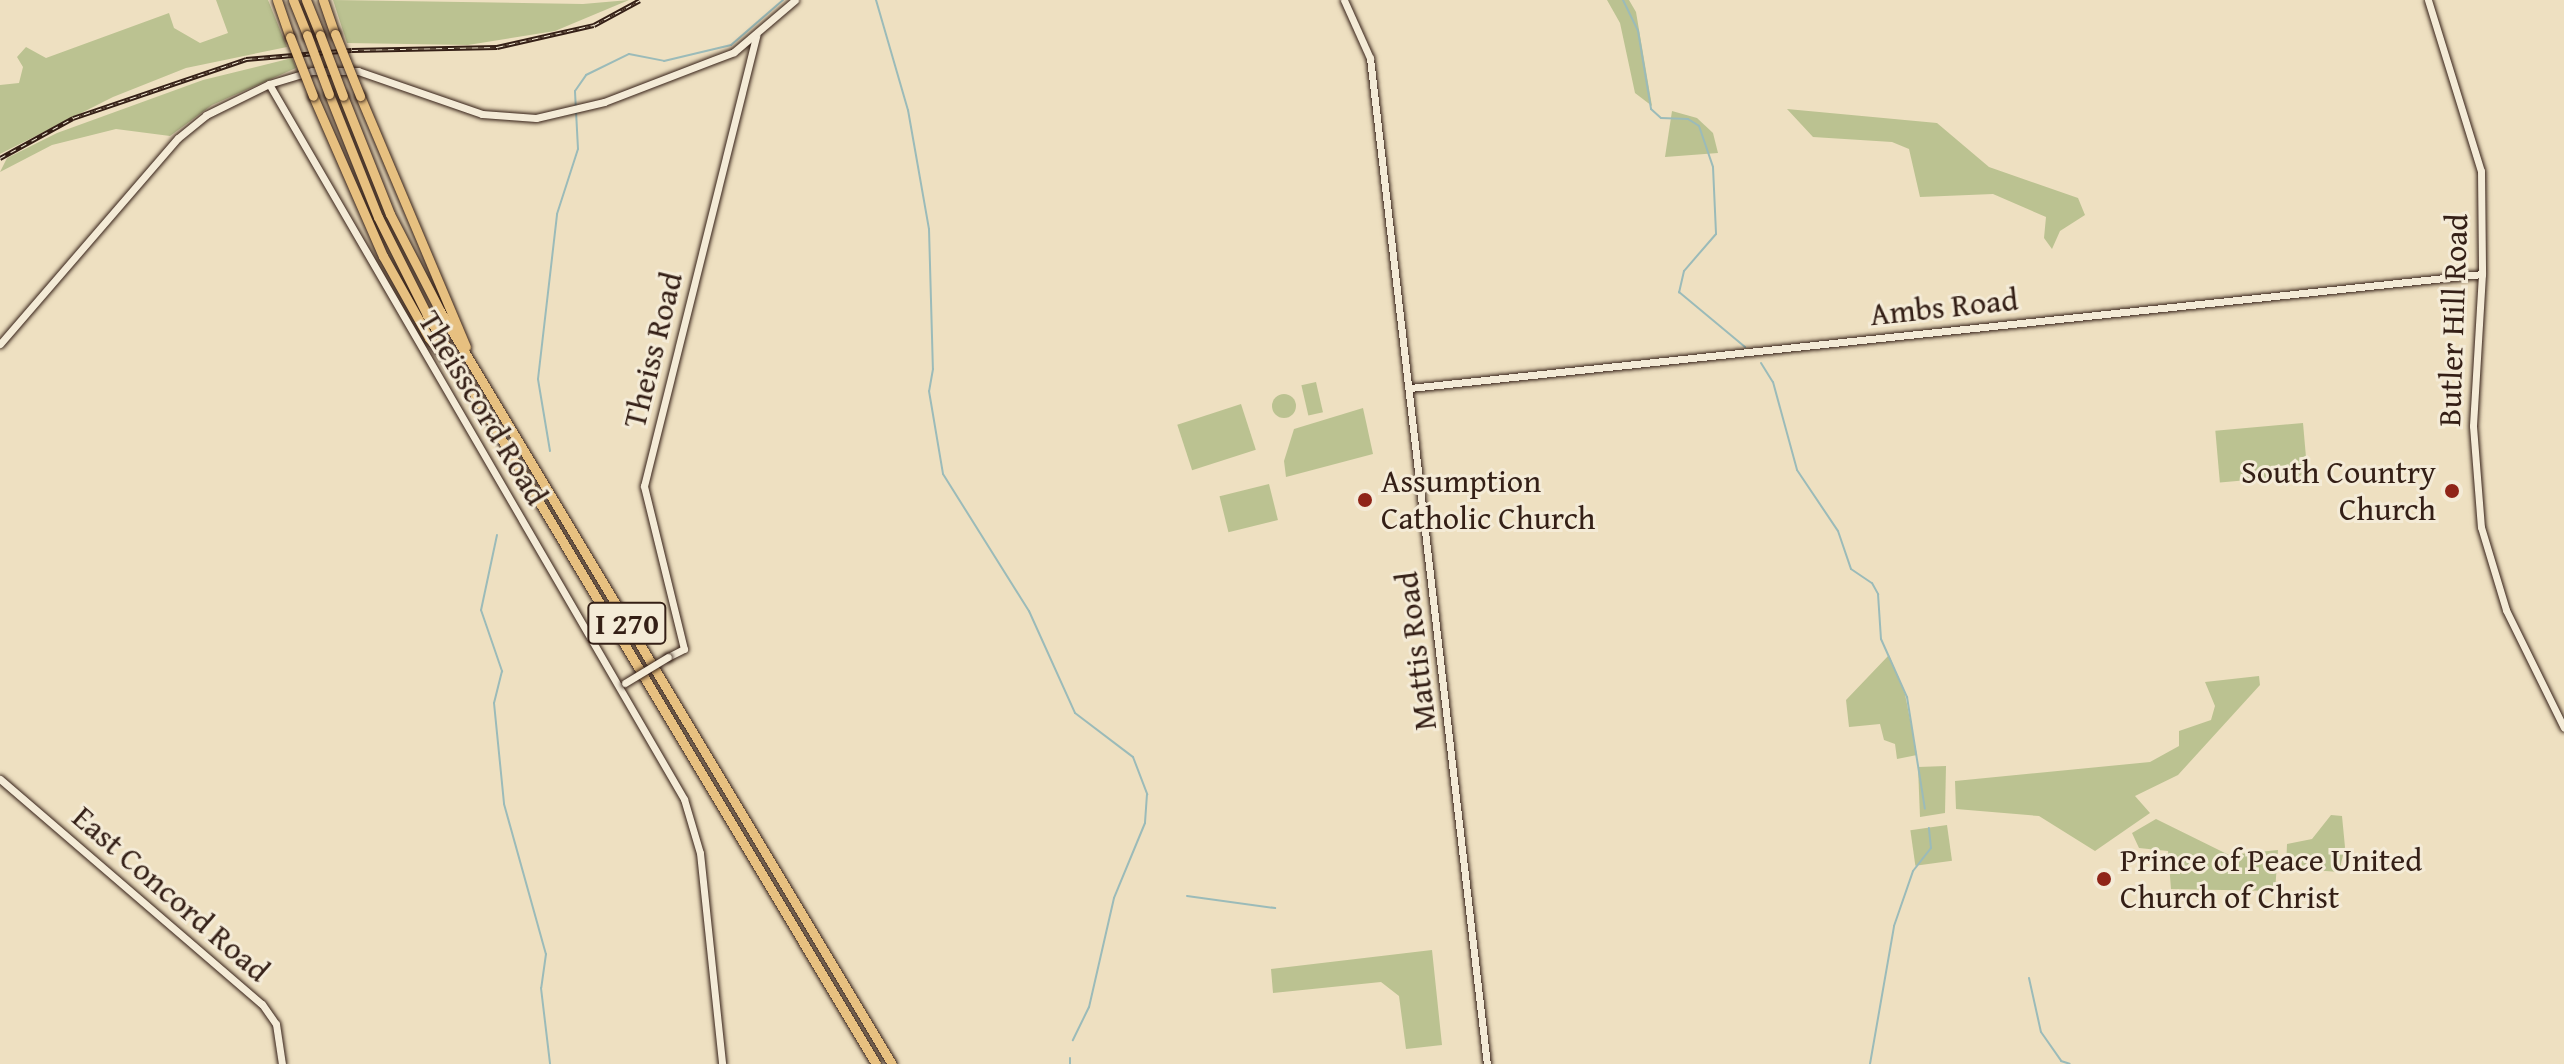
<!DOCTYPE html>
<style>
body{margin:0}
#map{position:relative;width:2564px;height:1064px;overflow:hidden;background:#eee0c1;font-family:"Gentium Book Plus",serif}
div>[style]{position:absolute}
.green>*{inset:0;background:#bbc291;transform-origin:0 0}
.round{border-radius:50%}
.stream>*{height:2px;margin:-1px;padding:0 1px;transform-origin:1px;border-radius:1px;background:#9bbbb9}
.roads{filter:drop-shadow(0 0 2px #341f16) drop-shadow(0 0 2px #341f16)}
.secondary>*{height:7px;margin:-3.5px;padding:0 3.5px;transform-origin:3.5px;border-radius:3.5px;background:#f4ebd7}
.highway>*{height:9px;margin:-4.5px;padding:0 4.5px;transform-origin:4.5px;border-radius:4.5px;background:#e7c080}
.rail>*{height:5px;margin-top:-2.5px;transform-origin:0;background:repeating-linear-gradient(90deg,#f4ebd7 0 6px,#341f16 0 12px);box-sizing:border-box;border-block:2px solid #341f16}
.bridges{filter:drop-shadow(0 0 2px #341f16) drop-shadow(0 0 2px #341f16)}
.secondary-bridge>*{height:7px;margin:-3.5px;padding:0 3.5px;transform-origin:3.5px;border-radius:3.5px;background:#f4ebd7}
.highway-bridge>*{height:9px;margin:-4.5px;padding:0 4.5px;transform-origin:4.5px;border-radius:4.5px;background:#e7c080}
.dots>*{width:22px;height:22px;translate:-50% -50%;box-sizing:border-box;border:4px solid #f4ebd7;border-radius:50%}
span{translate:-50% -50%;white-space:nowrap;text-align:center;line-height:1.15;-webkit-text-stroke:6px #f4ebd7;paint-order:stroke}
.shield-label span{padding:2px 6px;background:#f4ebd7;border:2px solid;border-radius:6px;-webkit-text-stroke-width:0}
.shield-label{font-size:30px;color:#341f16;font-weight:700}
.street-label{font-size:32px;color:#341f16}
.poi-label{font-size:32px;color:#341f16}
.right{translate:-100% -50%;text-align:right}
.left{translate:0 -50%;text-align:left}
</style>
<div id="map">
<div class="green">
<i style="clip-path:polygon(216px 0,268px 0,287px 47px,186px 68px,113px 97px,0 154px,0 85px,19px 83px,23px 67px,17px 57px,26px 47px,46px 58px,169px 13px,174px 28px,200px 43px,228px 33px)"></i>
<i style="clip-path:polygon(333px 0,583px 4px,629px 0,555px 31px,468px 45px,347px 43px)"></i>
<i style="clip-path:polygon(1607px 0,1629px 0,1636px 12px,1652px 106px,1635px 93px,1620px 23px)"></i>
<i style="clip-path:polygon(292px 58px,296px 68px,212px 105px,170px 136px,116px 129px,52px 145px,0 172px,7px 158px,57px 133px,203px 80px)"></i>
<i style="clip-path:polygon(1787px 109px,1937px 123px,1989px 167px,2078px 198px,2085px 215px,2060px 231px,2052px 249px,2044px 238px,2046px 217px,1993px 194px,1920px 197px,1909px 149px,1892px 142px,1813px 137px)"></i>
<i style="clip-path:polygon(1672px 111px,1697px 118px,1713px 133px,1718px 153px,1665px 157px)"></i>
<i style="left:1316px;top:382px;width:31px;height:15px;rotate:77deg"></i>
<i class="round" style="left:1272px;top:394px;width:24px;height:24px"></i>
<i style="left:1241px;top:404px;width:48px;height:67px;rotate:72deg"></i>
<i style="clip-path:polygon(1363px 408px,1373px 454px,1286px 477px,1284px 461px,1294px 429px)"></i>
<i style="left:2303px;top:423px;width:52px;height:88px;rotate:85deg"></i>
<i style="left:1269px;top:484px;width:37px;height:51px;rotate:76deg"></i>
<i style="clip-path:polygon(1889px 655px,1905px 694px,1917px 755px,1897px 759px,1895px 744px,1884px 740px,1880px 724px,1849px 727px,1846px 700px)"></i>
<i style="clip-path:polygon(2259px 676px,2260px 685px,2178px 775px,2135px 796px,2150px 813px,2095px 851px,2039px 816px,1956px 809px,1955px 781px,2150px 762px,2179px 746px,2179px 731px,2211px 720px,2215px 706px,2205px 682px)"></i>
<i style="clip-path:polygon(1946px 766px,1945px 813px,1920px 817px,1918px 767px)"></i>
<i style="clip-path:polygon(2331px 815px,2342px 816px,2345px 847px,2339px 872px,2286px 868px,2287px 844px,2312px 839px)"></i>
<i style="clip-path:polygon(2156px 819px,2229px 855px,2278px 850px,2275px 891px,2171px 889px,2168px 851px,2139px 848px,2132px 833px)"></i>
<i style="left:1947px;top:825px;width:36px;height:37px;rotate:82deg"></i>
<i style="clip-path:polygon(1432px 950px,1442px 1045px,1406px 1049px,1399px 996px,1381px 982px,1273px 993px,1271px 969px)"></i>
</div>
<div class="stream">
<i style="left:876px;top:0;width:115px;rotate:73.8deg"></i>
<i style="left:908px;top:110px;width:121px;rotate:80deg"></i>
<i style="left:929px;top:229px;width:140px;rotate:88.4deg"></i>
<i style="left:933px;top:369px;width:22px;rotate:100deg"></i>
<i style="left:929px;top:391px;width:84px;rotate:80.4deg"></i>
<i style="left:943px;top:474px;width:162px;rotate:57.9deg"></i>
<i style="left:1029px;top:611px;width:112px;rotate:65.7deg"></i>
<i style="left:1075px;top:713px;width:73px;rotate:37.2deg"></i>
<i style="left:1133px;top:757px;width:40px;rotate:69deg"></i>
<i style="left:1147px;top:794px;width:29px;rotate:94deg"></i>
<i style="left:1145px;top:823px;width:81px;rotate:112.5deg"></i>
<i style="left:1114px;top:898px;width:112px;rotate:102.9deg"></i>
<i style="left:1089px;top:1007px;width:37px;rotate:116deg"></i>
<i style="left:1623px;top:0;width:34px;rotate:64deg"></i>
<i style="left:1638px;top:31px;width:79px;rotate:80.5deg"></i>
<i style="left:1651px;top:109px;width:13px;rotate:42deg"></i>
<i style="left:1661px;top:118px;width:27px;rotate:2deg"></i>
<i style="left:1688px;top:119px;width:13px;rotate:32deg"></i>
<i style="left:1699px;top:126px;width:43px;rotate:71.1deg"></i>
<i style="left:1713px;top:167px;width:67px;rotate:87.4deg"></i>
<i style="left:1716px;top:234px;width:49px;rotate:130.9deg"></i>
<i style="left:1684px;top:271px;width:22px;rotate:103deg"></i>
<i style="left:1679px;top:292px;width:86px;rotate:39.8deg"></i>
<i style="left:1761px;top:363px;width:22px;rotate:58deg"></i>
<i style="left:1773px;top:382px;width:91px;rotate:74.7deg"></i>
<i style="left:1797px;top:470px;width:73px;rotate:56.1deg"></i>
<i style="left:1838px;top:531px;width:40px;rotate:71.1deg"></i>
<i style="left:1851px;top:569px;width:25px;rotate:34deg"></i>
<i style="left:1872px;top:583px;width:13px;rotate:61deg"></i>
<i style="left:1878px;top:594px;width:45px;rotate:86.2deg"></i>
<i style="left:1881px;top:639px;width:64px;rotate:65.9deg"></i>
<i style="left:1907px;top:697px;width:113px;rotate:80.9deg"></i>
<i style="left:550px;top:451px;width:73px;rotate:-99.5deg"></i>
<i style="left:538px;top:379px;width:166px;rotate:-83.4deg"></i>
<i style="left:557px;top:214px;width:68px;rotate:-72.1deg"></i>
<i style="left:578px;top:149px;width:58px;rotate:-93deg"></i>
<i style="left:575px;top:91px;width:19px;rotate:-55deg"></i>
<i style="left:586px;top:75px;width:48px;rotate:-26deg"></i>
<i style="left:629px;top:54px;width:36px;rotate:11deg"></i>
<i style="left:664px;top:61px;width:69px;rotate:-13.4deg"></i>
<i style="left:731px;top:45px;width:69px;rotate:-40.9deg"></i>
<i style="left:497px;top:535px;width:77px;rotate:102deg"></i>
<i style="left:481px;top:610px;width:65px;rotate:71deg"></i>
<i style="left:502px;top:671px;width:33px;rotate:104deg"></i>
<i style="left:494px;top:703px;width:101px;rotate:84.3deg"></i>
<i style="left:504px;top:804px;width:156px;rotate:74.4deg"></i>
<i style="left:546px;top:954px;width:34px;rotate:98deg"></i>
<i style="left:541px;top:988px;width:77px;rotate:83.2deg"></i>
<i style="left:1187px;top:896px;width:89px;rotate:7.8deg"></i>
<i style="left:2029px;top:978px;width:55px;rotate:77.5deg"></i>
<i style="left:2041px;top:1032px;width:35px;rotate:55deg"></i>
<i style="left:2061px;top:1061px;width:9px;rotate:18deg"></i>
<i style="left:1070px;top:1064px;width:6px;rotate:-90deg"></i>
<i style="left:1870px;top:1064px;width:140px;rotate:-80.1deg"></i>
<i style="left:1894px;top:926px;width:58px;rotate:-70.9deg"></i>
<i style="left:1913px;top:871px;width:29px;rotate:-52deg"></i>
<i style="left:1931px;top:848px;width:20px;rotate:-96deg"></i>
</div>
<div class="roads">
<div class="secondary">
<i style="left:1344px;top:0;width:64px;rotate:65.9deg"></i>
<i style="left:1370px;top:58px;width:1013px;rotate:83.37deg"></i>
<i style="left:2428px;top:0;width:179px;rotate:72.8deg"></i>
<i style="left:2481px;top:171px;width:103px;rotate:89.4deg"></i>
<i style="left:2482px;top:274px;width:152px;rotate:93.4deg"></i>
<i style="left:2473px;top:426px;width:101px;rotate:85.5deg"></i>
<i style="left:2481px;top:527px;width:87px;rotate:73.2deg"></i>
<i style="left:2506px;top:610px;width:131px;rotate:63.8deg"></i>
<i style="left:269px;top:84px;width:827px;rotate:59.87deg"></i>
<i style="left:684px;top:799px;width:56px;rotate:73.5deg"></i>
<i style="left:700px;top:853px;width:212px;rotate:84deg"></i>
<i style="left:0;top:344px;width:272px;rotate:-49.2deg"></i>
<i style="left:178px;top:138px;width:36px;rotate:-39deg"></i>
<i style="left:206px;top:115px;width:70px;rotate:-26.2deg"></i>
<i style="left:269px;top:84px;width:45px;rotate:-16.8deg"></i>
<i style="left:312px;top:71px;width:46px"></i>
<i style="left:358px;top:71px;width:131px;rotate:19.1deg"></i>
<i style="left:482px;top:114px;width:54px;rotate:4.2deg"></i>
<i style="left:536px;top:118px;width:70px;rotate:-13.2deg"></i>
<i style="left:604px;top:102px;width:139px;rotate:-21deg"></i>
<i style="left:734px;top:52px;width:80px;rotate:-40.4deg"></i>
<i style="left:1410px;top:388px;width:1078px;rotate:-6.07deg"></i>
<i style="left:668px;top:657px;width:18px;rotate:-27deg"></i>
<i style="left:684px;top:649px;width:168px;rotate:-103.8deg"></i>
<i style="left:644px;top:486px;width:464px;rotate:-76deg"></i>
<i style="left:0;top:779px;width:345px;rotate:40.7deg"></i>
<i style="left:262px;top:1004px;width:24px;rotate:55deg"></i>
<i style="left:276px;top:1024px;width:40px;rotate:81.5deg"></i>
</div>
<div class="highway">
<i style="left:277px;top:0;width:39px;rotate:71deg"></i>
<i style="left:293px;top:0;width:38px;rotate:68deg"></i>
<i style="left:306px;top:0;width:38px;rotate:68deg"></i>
<i style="left:323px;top:0;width:36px;rotate:71deg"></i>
<i style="left:329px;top:94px;width:132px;rotate:68.3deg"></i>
<i style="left:378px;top:217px;width:110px;rotate:63.4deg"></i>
<i style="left:427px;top:315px;width:873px;rotate:59.06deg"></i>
<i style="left:313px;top:96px;width:175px;rotate:66.4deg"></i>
<i style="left:383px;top:256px;width:94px;rotate:60.7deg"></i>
<i style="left:429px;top:338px;width:34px;rotate:50deg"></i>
<i style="left:343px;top:96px;width:127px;rotate:68.3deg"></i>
<i style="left:390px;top:214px;width:109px;rotate:62.7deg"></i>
<i style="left:440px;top:311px;width:878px;rotate:59.03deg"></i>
<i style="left:360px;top:96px;width:272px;rotate:67.1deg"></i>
</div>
</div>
<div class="rail">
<i style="left:0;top:158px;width:83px;rotate:-28.7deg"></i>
<i style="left:73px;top:118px;width:183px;rotate:-18.8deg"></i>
<i style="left:246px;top:59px;width:106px;rotate:-4.9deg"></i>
<i style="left:352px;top:50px;width:145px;rotate:-1.2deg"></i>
<i style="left:497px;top:47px;width:99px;rotate:-12.8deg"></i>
<i style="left:594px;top:25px;width:52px;rotate:-28.5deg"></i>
</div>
<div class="bridges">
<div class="secondary-bridge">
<i style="left:625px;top:683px;width:50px;rotate:-31.2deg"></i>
</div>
<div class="highway-bridge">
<i style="left:335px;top:34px;width:67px;rotate:68deg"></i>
<i style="left:307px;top:35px;width:63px;rotate:69.6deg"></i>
<i style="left:320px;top:35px;width:65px;rotate:69.3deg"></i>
<i style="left:290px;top:37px;width:63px;rotate:68.7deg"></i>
</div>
</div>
<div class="dots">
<i style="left:2452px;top:491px;background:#8f2418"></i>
<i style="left:1365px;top:500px;background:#8f2418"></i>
<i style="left:2104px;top:879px;background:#8f2418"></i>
</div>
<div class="shield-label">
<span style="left:627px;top:623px">I 270</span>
</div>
<div class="street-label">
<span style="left:1944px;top:307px;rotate:-6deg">Ambs Road</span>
<span style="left:2453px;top:320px;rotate:-88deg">Butler Hill Road</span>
<span style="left:653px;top:350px;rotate:-76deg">Theiss Road</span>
<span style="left:483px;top:408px;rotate:59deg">Theisscord Road</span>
<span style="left:1416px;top:651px;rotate:-97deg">Mattis Road</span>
<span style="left:171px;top:894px;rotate:41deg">East Concord Road</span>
</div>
<div class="poi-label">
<span class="right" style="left:2436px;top:491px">South Country<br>Church</span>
<span class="left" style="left:1381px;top:500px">Assumption<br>Catholic Church</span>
<span class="left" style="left:2120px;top:879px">Prince of Peace United<br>Church of Christ</span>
</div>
</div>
